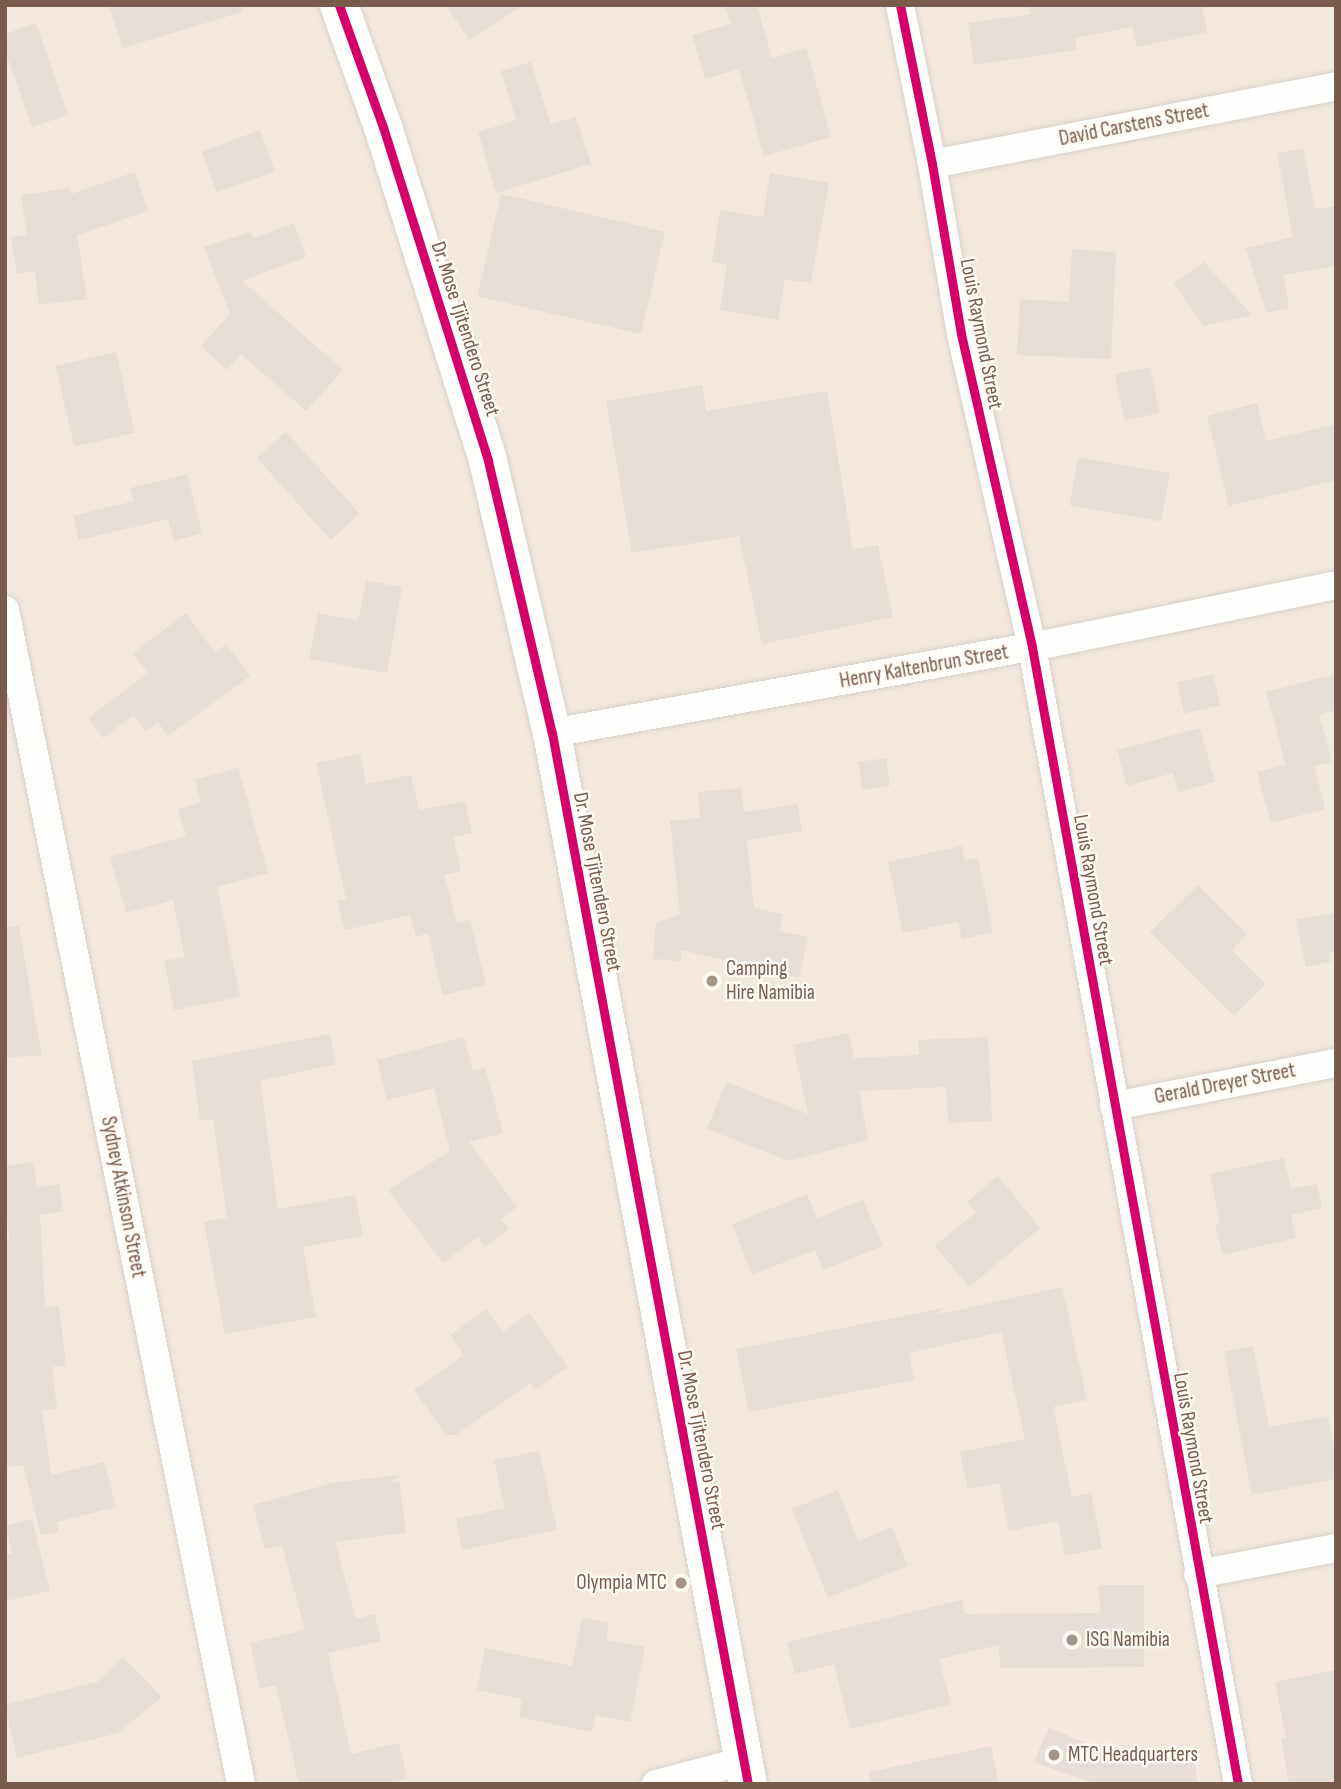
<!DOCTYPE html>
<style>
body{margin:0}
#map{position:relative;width:1341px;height:1789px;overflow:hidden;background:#f9f5f0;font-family:"Sofia Sans Condensed",sans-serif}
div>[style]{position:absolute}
.residential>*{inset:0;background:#f2e8de;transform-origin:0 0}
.commercial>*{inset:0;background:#f6e8e1}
.building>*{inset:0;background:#e6ded7;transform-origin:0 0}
.roads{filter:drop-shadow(0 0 2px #d7d1cb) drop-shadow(0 0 2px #d7d1cb)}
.street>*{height:28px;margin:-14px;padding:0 14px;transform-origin:14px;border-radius:14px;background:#fefefd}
.secondary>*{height:38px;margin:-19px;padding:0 19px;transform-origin:19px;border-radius:19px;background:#fefefd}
.cycleway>*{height:9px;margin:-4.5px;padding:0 4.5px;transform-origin:4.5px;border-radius:4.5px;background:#d6006c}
.dots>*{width:19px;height:19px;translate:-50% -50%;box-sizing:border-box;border:4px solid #fffaf3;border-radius:50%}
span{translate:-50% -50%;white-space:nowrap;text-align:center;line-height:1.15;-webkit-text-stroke:5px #fffaf3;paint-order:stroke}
.street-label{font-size:21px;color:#7a5c4d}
.poi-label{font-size:21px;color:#7a5c4d}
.left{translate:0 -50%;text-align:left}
.right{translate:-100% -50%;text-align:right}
.frame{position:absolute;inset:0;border:7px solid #7a5c4d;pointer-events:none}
</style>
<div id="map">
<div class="residential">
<i style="left:5px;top:5px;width:1331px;height:1779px"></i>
</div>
<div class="commercial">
<i style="clip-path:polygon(1336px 1587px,1336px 1784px,1285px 1784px,1252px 1601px)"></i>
<i style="clip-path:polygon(1187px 1682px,1210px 1784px,791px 1784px,790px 1777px,1018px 1733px,1015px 1713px)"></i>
</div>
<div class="building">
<i style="clip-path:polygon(109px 5px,241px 5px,242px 12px,123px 48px)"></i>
<i style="clip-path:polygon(446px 5px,524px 5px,469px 40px)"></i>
<i style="clip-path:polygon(725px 5px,757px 5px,772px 58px,806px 48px,831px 137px,764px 156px,739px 69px,705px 79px,692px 35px,731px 24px)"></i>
<i style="clip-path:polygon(1029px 5px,1202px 5px,1207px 32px,1137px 47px,1132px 27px,1075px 38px,1077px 50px,974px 65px,968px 23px,1031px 14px)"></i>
<i style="clip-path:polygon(36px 23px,68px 115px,32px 127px,5px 51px,5px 34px)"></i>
<i style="clip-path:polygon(531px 62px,551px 124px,576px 117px,591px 164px,496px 193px,478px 132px,516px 120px,501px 71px)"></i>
<i style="left:260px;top:130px;width:44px;height:62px;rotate:70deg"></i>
<i style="clip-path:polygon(1303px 148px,1315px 209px,1336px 206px,1336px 266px,1284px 275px,1289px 308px,1266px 313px,1246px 248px,1293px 237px,1277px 153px)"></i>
<i style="clip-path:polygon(135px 172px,148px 211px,77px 235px,87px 299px,39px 305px,35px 271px,17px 274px,11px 237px,27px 235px,21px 195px,70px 188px,71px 194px)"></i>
<i style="clip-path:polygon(770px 173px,829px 183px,811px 283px,785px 279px,778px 320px,720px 310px,727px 265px,712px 262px,720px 210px,763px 217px)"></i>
<i style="left:501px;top:194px;width:168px;height:105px;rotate:13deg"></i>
<i style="clip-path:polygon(294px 223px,306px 257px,242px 281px,343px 370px,306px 411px,241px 354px,227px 370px,201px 346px,230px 314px,204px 247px,251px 232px,253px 238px)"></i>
<i style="clip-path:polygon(1072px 249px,1116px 252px,1111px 359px,1017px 355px,1020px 299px,1069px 302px)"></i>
<i style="clip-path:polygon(1204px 262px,1252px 315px,1203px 326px,1174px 283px)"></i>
<i style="left:116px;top:352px;width:83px;height:62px;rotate:77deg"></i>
<i style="left:1150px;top:367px;width:47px;height:36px;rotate:78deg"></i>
<i style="clip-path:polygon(702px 385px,706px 411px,827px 391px,853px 550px,878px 545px,893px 617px,762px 644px,739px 536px,632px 553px,606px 401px)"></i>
<i style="clip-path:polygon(1257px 403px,1266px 441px,1336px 424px,1336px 480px,1229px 506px,1207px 416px)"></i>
<i style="left:286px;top:432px;width:110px;height:39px;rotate:48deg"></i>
<i style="left:1078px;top:457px;width:93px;height:49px;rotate:10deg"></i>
<i style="clip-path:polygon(187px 474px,202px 533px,174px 541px,168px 519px,79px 540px,73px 516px,134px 501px,130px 488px)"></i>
<i style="clip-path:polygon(366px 581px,402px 587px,387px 673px,309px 659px,318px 613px,358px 621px)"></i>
<i style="clip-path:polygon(186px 613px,215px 653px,226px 644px,250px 676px,168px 736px,158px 722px,146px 731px,134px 715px,103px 738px,88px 718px,148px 673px,133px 653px)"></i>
<i style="left:1213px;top:674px;width:32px;height:37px;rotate:77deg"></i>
<i style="clip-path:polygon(1336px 674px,1336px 710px,1319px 715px,1332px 762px,1314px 766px,1325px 809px,1271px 823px,1257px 772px,1286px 765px,1266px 692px)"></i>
<i style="clip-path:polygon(1200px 728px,1215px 782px,1178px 792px,1173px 773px,1127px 786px,1117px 750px)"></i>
<i style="clip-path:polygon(360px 754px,366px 784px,411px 775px,419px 810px,465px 801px,472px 833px,453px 837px,461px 871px,444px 875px,457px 923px,470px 920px,486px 985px,443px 995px,428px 933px,416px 937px,410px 915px,345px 930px,337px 901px,346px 899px,316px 763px)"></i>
<i style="left:886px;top:758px;width:28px;height:28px;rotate:82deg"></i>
<i style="clip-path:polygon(238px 768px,268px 873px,217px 887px,240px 997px,174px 1010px,164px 961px,185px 957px,173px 900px,126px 913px,110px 857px,186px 836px,178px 809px,201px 802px,195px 780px)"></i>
<i style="clip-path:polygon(741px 788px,744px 812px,798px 804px,802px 831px,747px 840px,754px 908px,783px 914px,779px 931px,808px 937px,799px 978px,681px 950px,681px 961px,653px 959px,656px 923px,680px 914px,670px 821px,700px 818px,698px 792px)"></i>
<i style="clip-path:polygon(962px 846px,965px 861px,978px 858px,993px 932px,962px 939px,958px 922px,903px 933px,888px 862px)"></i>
<i style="clip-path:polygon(1198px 885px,1247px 934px,1232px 950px,1266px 984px,1234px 1016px,1150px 932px)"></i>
<i style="clip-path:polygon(1336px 912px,1336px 952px,1329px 953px,1330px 962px,1306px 967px,1296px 920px)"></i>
<i style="clip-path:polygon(19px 926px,34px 1012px,42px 1056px,5px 1057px,5px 928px)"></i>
<i style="clip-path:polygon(848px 1033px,854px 1058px,919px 1055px,918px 1040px,988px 1037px,992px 1121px,948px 1123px,946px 1087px,859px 1091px,868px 1140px,789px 1161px,707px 1129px,726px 1082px,808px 1114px,793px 1045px)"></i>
<i style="clip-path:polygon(330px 1034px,336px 1064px,260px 1081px,278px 1209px,355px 1195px,363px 1236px,303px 1247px,316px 1317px,225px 1334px,204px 1222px,227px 1218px,213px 1119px,200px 1121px,192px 1061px)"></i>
<i style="clip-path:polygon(464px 1037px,473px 1071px,485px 1067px,503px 1133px,469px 1142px,517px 1207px,501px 1219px,509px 1229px,485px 1247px,478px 1237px,443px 1263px,388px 1190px,450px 1151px,434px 1088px,387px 1100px,377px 1060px)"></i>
<i style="clip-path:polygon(1284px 1158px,1291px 1189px,1317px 1184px,1322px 1208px,1291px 1215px,1296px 1238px,1223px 1255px,1215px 1224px,1220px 1222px,1210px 1174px)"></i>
<i style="clip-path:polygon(33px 1162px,37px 1187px,59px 1184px,63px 1211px,40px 1215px,45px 1307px,59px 1306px,66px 1366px,52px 1367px,57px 1408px,42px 1410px,51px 1475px,104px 1462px,116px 1507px,57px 1522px,58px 1532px,41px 1535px,23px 1465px,5px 1467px,5px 1240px,10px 1240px,5px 1208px,5px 1166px)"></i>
<i style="clip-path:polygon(998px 1176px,1040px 1228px,969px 1287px,935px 1246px,976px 1212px,967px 1202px)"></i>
<i style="clip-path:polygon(807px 1194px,817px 1218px,863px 1200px,883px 1246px,823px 1270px,815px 1250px,752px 1275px,732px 1224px)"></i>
<i style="clip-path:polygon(1062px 1287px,1087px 1400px,1053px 1407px,1072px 1497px,1091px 1493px,1102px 1548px,1065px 1556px,1058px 1521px,1009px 1531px,999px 1483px,968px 1489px,960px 1452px,1025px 1439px,1001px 1332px,909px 1353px,914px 1380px,749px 1412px,736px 1349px,944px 1308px,936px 1315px)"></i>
<i style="clip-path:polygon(486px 1309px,503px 1332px,529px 1313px,568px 1367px,535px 1390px,530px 1383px,456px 1435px,446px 1435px,414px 1390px,464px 1355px,450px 1335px)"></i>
<i style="clip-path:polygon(1253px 1346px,1269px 1427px,1328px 1416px,1336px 1456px,1336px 1479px,1252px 1495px,1224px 1352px)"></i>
<i style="clip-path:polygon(539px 1451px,557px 1530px,462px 1550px,456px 1519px,505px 1508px,494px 1460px)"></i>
<i style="clip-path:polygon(400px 1475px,388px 1484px,399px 1481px,406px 1533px,335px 1542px,356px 1619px,375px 1614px,381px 1641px,328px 1653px,351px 1754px,399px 1743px,407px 1779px,385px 1784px,299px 1784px,276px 1685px,260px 1689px,250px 1643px,305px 1630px,282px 1545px,265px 1549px,253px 1505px,332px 1483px)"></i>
<i style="clip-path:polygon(838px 1490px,858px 1541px,892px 1527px,908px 1566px,828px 1598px,792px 1509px)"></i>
<i style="clip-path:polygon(32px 1519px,50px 1591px,5px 1601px,5px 1555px,12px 1553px,6px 1526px)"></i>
<i style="clip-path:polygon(1099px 1585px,1144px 1585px,1144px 1667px,1000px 1668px,999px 1645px,939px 1659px,951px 1704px,850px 1729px,834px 1664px,795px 1674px,787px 1642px,962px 1600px,965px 1614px,1100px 1613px)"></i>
<i style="clip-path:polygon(582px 1617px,609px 1623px,606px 1640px,645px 1647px,630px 1722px,596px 1715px,592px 1732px,519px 1717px,522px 1699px,477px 1690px,485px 1648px,572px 1666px)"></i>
<i style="clip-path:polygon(123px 1657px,162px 1697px,118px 1733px,17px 1758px,5px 1705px,97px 1682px)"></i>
<i style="clip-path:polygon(1336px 1670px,1336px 1784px,1289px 1784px,1281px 1738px,1286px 1737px,1275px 1682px)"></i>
<i style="clip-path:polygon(1049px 1727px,1093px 1747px,1149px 1759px,1193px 1751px,1198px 1784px,1095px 1784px,1034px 1762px)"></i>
<i style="clip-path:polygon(991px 1746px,999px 1784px,870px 1784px,869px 1772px)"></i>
</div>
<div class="roads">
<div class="street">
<i style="left:900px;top:5px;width:162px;rotate:78.6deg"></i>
<i style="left:932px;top:164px;width:172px;rotate:80.3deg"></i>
<i style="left:961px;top:334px;width:321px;rotate:77.2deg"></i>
<i style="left:1032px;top:647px;width:1156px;rotate:79.73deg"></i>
<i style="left:932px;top:164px;width:411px;rotate:-10.9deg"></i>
<i style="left:5px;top:610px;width:1197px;rotate:78.63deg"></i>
<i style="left:552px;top:733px;width:488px;rotate:-10.2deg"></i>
<i style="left:1032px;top:647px;width:310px;rotate:-11.5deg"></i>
<i style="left:1114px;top:1106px;width:226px;rotate:-11deg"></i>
<i style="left:1198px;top:1574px;width:140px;rotate:-10.7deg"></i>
<i style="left:656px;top:1784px;width:90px;rotate:-14.8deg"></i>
</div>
<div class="secondary">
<i style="left:339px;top:5px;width:130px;rotate:70.2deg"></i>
<i style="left:383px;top:127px;width:350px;rotate:72.5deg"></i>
<i style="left:488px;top:461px;width:279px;rotate:76.8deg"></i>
<i style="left:552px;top:733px;width:1069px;rotate:79.44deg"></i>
</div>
</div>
<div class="cycleway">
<i style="left:339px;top:5px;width:130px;rotate:70.2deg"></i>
<i style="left:383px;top:127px;width:350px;rotate:72.5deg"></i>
<i style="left:488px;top:461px;width:279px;rotate:76.8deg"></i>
<i style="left:552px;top:733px;width:1069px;rotate:79.44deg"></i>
<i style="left:900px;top:5px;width:162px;rotate:78.6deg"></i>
<i style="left:932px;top:164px;width:172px;rotate:80.3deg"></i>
<i style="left:961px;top:334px;width:321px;rotate:77.2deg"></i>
<i style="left:1032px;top:647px;width:1156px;rotate:79.73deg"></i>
</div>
<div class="dots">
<i style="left:712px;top:981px;background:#a69286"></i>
<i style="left:681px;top:1583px;background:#a69286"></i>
<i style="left:1072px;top:1640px;background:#a69286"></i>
<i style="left:1054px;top:1755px;background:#a69286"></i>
</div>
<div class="street-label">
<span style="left:1134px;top:125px;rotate:-11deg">David Carstens Street</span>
<span style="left:465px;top:329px;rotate:72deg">Dr. Mose Tjitendero Street</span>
<span style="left:981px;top:334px;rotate:79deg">Louis Raymond Street</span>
<span style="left:924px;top:667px;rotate:-10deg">Henry Kaltenbrun Street</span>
<span style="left:597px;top:882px;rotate:79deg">Dr. Mose Tjitendero Street</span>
<span style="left:1093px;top:890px;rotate:80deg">Louis Raymond Street</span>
<span style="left:1225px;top:1084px;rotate:-11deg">Gerald Dreyer Street</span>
<span style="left:123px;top:1197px;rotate:79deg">Sydney Atkinson Street</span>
<span style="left:701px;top:1440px;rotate:79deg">Dr. Mose Tjitendero Street</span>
<span style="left:1193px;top:1448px;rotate:80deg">Louis Raymond Street</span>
</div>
<div class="poi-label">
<span class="left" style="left:726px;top:981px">Camping<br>Hire Namibia</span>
<span class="right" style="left:667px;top:1583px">Olympia MTC</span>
<span class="left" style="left:1086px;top:1640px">ISG Namibia</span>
<span class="left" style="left:1068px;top:1755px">MTC Headquarters</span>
</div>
<div class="frame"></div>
</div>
